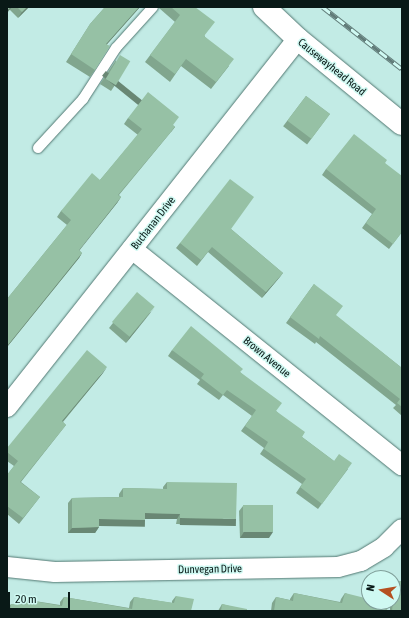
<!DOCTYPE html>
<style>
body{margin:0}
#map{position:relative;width:409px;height:618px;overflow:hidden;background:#c2ebe5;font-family:"Asap Condensed",sans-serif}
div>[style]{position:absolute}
.roads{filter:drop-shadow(0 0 1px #517771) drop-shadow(0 0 1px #517771)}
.service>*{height:10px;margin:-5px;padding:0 5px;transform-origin:5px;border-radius:5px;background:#fff}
.minor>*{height:20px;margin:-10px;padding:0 10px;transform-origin:10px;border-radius:10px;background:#fff}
.primary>*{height:22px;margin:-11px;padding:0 11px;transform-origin:11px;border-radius:11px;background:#fff}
.rail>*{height:4.5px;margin-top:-2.25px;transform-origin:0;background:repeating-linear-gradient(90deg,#cff9f2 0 9px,#617c79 0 18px);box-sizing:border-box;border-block:1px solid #617c79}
.wall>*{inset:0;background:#81a68e;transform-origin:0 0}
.shaded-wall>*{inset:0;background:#698774;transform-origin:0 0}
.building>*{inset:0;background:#96c1a5;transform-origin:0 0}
span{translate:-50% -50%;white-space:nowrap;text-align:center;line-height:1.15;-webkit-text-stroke:3px #cff9f2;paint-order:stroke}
.street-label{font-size:11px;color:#091917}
.frame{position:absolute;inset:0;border:8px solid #091917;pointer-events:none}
.north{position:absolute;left:361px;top:570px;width:40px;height:40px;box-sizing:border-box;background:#cff9f2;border:1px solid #809f9a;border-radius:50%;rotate:282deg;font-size:11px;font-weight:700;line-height:16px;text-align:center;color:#091917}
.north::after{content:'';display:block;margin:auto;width:14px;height:18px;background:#b55021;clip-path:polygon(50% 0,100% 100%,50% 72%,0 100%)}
.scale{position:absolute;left:8px;top:592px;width:62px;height:18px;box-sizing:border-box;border:2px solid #091917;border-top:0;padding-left:5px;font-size:12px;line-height:14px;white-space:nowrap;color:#091917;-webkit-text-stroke:3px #cff9f2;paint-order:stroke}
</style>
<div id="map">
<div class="roads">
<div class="service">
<i style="left:38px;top:148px;width:67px;rotate:-47.4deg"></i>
<i style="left:83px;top:99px;width:61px;rotate:-57.1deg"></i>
<i style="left:116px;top:48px;width:55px;rotate:-47.9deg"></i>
</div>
<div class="minor">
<i style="left:132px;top:249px;width:346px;rotate:38.7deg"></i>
<i style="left:7px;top:407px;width:469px;rotate:-51.7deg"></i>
<i style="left:7px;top:567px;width:48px;rotate:5.9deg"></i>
<i style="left:55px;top:572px;width:283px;rotate:-1deg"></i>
<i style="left:338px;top:567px;width:24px;rotate:-15deg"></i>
<i style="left:361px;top:561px;width:27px;rotate:-31deg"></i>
<i style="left:384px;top:547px;width:25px;rotate:-45deg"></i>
</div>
<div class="primary">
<i style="left:264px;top:7px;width:47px;rotate:43.3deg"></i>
<i style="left:298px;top:39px;width:134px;rotate:39.3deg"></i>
</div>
</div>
<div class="rail">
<i style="left:323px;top:7px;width:100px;rotate:38.1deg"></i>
</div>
<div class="wall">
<i style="clip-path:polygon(7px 7px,29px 7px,18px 18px)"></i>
<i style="clip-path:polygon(105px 7px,140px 7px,107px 44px,95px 70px,90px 77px,66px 62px,90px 24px)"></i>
<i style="clip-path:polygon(159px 7px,195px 7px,205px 37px,229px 66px,211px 89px,181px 66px,170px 82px,145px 62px,175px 22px,159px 8px)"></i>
<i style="clip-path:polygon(116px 60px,115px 85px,111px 91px,100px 84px)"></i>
<i style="left:306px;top:96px;width:30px;height:38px;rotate:37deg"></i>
<i style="clip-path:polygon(128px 118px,173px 125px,171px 132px,119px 195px,121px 197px,117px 203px,79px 250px,82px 253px,79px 258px,7px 347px,7px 299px,67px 225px,57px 217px,61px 211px,100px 180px,138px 135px,124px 124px)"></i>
<i style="clip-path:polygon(385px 163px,402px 232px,389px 249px,362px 228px,372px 214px,322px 175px,326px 169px)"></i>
<i style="clip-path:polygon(231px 229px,283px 273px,279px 278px,262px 298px,208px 252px,197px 266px,176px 248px,180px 243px)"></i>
<i style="clip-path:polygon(314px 284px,336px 316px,402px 368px,402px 416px,393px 408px,396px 405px,316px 342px,315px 344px,286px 323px)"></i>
<i style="clip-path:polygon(151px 312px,126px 343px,109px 328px,113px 323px)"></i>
<i style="clip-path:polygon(172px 350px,240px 372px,276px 411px,302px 437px,334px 461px,348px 469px,318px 509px,296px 493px,302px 484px,260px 454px,264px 448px,241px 431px,252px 416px,223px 395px,219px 400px,197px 384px,200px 380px,168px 356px)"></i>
<i style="clip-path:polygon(103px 373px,63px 422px,66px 425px,21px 482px,40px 497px,19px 524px,7px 514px,7px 475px,14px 466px,7px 461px,7px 448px)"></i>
<i style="clip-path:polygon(167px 482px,233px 525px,176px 524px,177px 519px,145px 519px,145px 520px,142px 526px,99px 525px,99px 527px,95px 533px,68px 533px,68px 503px,72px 498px,119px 497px,119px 494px,123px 488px,163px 489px,163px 487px)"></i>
<i style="clip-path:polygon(243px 506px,269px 538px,240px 538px,239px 511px)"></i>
<i style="clip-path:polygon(395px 581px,402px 611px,390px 611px,390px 602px,393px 602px,393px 583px)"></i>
<i style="clip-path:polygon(294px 593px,340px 602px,341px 599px,345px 593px,387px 611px,271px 611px,272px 603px,276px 597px,290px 600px,290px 599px)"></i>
<i style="clip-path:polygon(176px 596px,191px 611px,7px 611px,7px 609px,11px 604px,18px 605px,22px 599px,60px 605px,60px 602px,64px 597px,129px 608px,130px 602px,134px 597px,172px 603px,172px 601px)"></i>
<i style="clip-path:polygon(222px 604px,247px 611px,218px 611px)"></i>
</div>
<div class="shaded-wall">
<i style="clip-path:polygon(11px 7px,12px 7px,7px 13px,7px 10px)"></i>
<i style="clip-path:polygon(27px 7px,29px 7px,18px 18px,22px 12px)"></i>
<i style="clip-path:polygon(139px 7px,140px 7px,101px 51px,106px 44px)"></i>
<i style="left:175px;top:127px;width:6px;height:89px;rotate:129deg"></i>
<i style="clip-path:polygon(121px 197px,117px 203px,75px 256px,79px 250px)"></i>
<i style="clip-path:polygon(82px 253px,79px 258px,7px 347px,7px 346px)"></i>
<i style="clip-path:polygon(283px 273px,279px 278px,262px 298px,266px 292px)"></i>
<i style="clip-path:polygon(155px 307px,151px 312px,126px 343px,130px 337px)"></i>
<i style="clip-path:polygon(107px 367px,103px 373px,58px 427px,62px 421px)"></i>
<i style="clip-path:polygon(145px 513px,180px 514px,177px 519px,142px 519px)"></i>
<i style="left:180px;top:518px;width:56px;height:7px;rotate:1deg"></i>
<i style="left:99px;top:519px;width:46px;height:7px;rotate:1deg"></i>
<i style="clip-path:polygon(99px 527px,95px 533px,68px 533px,72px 528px)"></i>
<i style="clip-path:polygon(244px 532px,273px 532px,269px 538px,240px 538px)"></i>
</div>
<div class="building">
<i style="clip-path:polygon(7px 7px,11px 7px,7px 10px)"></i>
<i style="clip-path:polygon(17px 7px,27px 7px,22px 12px)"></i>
<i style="clip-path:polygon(105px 7px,139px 7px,106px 44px,110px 46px,95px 70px,71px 54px,90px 24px)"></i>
<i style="clip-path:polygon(171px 7px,195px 7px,215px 22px,204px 36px,234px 59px,216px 82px,186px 59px,175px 74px,150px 55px,180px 15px)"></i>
<i style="left:120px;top:55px;width:12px;height:28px;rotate:31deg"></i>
<i style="clip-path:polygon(148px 92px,179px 117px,173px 125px,175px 127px,118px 195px,121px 197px,79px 250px,82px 253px,7px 346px,7px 299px,71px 220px,61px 211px,92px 173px,100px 180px,142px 129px,128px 118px)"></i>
<i style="left:306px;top:96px;width:30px;height:31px;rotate:37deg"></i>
<i style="clip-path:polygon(354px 134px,387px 160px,385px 163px,402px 176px,402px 232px,393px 244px,366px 223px,376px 209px,326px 169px)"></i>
<i style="clip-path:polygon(230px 179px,254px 197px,231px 229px,283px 273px,266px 292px,212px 247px,201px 260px,180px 243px)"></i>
<i style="clip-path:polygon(314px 284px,343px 306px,336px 315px,402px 368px,402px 407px,397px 403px,400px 399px,320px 336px,319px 339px,290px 317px)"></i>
<i style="left:137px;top:292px;width:23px;height:39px;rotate:40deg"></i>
<i style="clip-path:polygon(191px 326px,243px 369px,240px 372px,282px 403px,276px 411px,305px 432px,302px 437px,334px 461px,339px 454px,352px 463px,322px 504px,300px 487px,306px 479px,264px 449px,268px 442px,245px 426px,256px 410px,227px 390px,223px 395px,201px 378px,204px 374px,172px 350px)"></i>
<i style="clip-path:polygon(87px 350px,107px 367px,62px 421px,66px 425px,20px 482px,40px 497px,23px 518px,7px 506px,7px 475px,18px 461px,7px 452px,7px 448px)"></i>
<i style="clip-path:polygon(167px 482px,237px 483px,236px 519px,180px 518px,180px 514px,145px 513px,145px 520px,99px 519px,99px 527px,72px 528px,72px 498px,123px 497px,123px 488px,167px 489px)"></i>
<i style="left:273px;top:505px;width:27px;height:30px;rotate:90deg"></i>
<i style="clip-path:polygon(395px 581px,402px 581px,402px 611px,392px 611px)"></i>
<i style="clip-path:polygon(294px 593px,342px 603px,345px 593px,369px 599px,369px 602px,384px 602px,388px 603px,387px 611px,274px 611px,276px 597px,293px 601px)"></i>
<i style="clip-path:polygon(176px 596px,194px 599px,191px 611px,10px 611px,11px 604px,21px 605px,22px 599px,62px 606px,64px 597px,132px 609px,134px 597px,174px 603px)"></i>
<i style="clip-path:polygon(222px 604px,247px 609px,247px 611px,221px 611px)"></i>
</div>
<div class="street-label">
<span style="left:332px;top:67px;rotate:39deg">Causewayhead Road</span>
<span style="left:153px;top:223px;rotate:-52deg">Buchanan Drive</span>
<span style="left:267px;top:357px;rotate:39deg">Brown Avenue</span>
<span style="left:210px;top:569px;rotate:-1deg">Dunvegan Drive</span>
</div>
<div class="frame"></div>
<div class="north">N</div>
<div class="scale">20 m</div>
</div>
